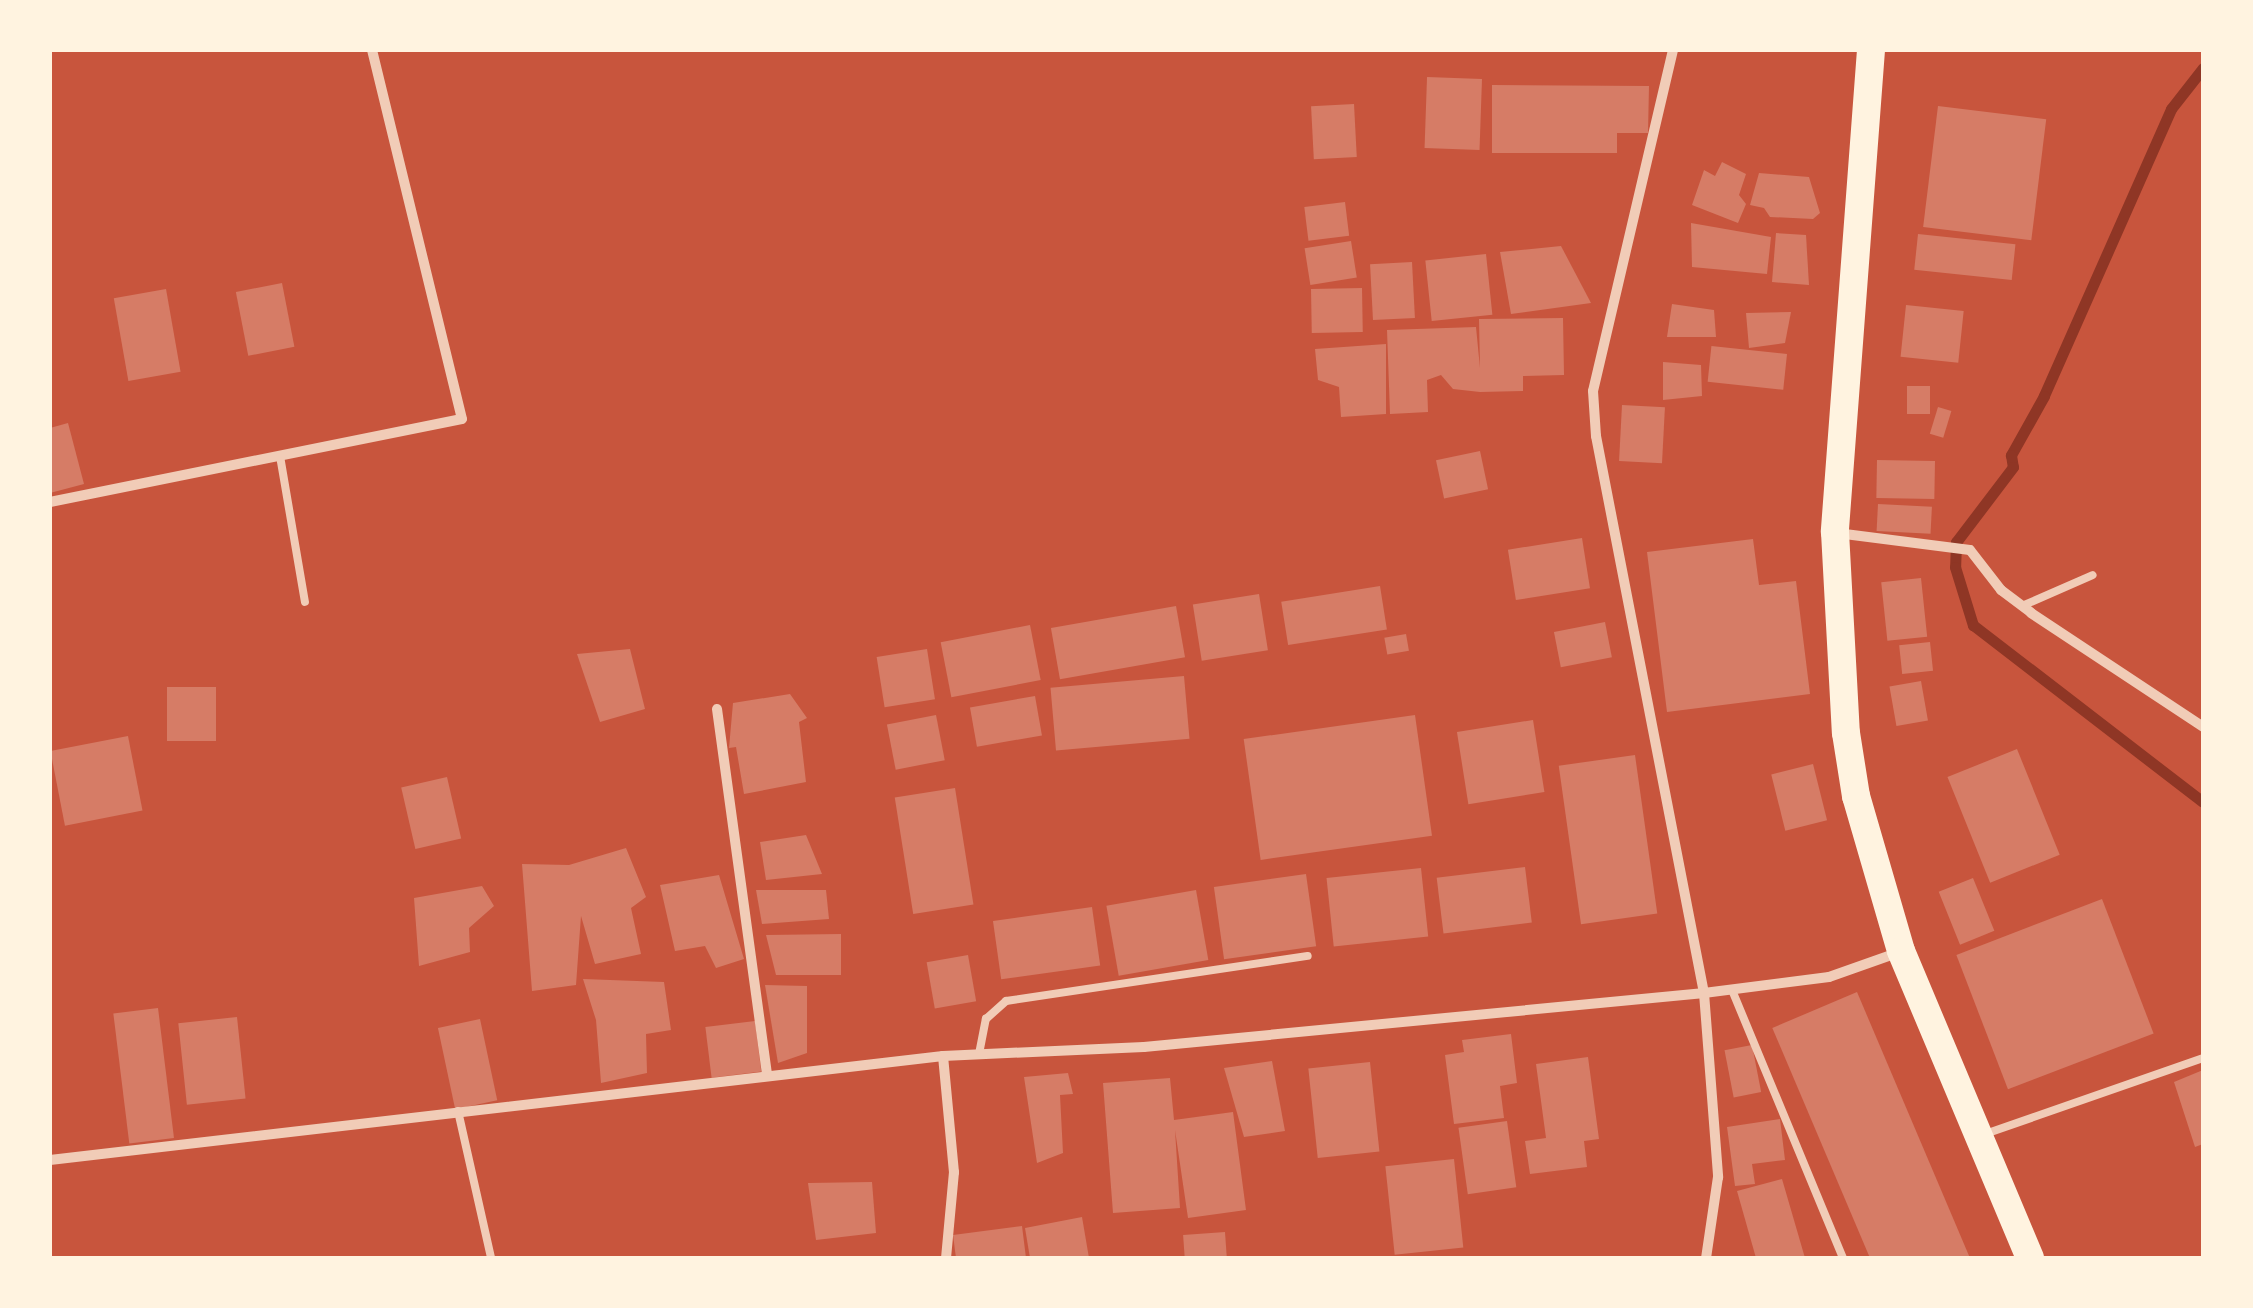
<!DOCTYPE html>
<style>
body{margin:0}
#map{position:relative;width:2253px;height:1308px;overflow:hidden;background:#c8553d;font-family:Helvetica,sans-serif}
div>[style]{position:absolute}
.stream>*{height:11px;margin:-5.5px;padding:0 5.5px;transform-origin:5.5px;border-radius:5.5px;background:#8f3625}
.building>*{inset:0;background:#d67c66;transform-origin:0 0}
.service>*{height:8px;margin:-4px;padding:0 4px;transform-origin:4px;border-radius:4px;background:#f1ccb7}
.minor>*{height:10px;margin:-5px;padding:0 5px;transform-origin:5px;border-radius:5px;background:#f1ccb7}
.trunk>*{height:28px;margin:-14px;padding:0 14px;transform-origin:14px;border-radius:14px;background:#fff3e0}
span{translate:-50% -50%;white-space:nowrap;text-align:center;line-height:1.15;-webkit-text-stroke:10px #fff3e0;paint-order:stroke}
.frame{position:absolute;inset:0;border:52px solid #fff3e0;pointer-events:none}
</style>
<div id="map">
<div class="stream">
<i style="left:2203px;top:68px;width:52px;rotate:128deg"></i>
<i style="left:2171px;top:109px;width:314px;rotate:113.9deg"></i>
<i style="left:2044px;top:396px;width:68px;rotate:119.2deg"></i>
<i style="left:2011px;top:455px;width:12px;rotate:81deg"></i>
<i style="left:2013px;top:467px;width:94px;rotate:127.2deg"></i>
<i style="left:1956px;top:542px;width:25px;rotate:92deg"></i>
<i style="left:1955px;top:567px;width:61px;rotate:72.8deg"></i>
<i style="left:1973px;top:625px;width:290px;rotate:37.6deg"></i>
</div>
<div class="building">
<i style="left:1482px;top:79px;width:71px;height:55px;rotate:92deg"></i>
<i style="clip-path:polygon(1492px 85px,1649px 86px,1648px 133px,1617px 133px,1617px 153px,1492px 153px)"></i>
<i style="left:1354px;top:104px;width:53px;height:43px;rotate:87deg"></i>
<i style="left:1938px;top:106px;width:109px;height:122px;rotate:7deg"></i>
<i style="clip-path:polygon(1722px 162px,1746px 174px,1739px 195px,1746px 204px,1738px 223px,1692px 205px,1704px 170px,1715px 176px)"></i>
<i style="clip-path:polygon(1759px 173px,1809px 177px,1820px 213px,1813px 219px,1770px 217px,1764px 208px,1750px 205px)"></i>
<i style="left:1345px;top:202px;width:34px;height:41px;rotate:83deg"></i>
<i style="clip-path:polygon(1691px 223px,1771px 237px,1767px 274px,1692px 267px)"></i>
<i style="clip-path:polygon(1776px 233px,1806px 235px,1809px 285px,1772px 282px)"></i>
<i style="left:1918px;top:234px;width:98px;height:36px;rotate:6deg"></i>
<i style="left:1351px;top:241px;width:37px;height:47px;rotate:81deg"></i>
<i style="clip-path:polygon(1561px 246px,1591px 303px,1511px 314px,1500px 252px)"></i>
<i style="left:1486px;top:254px;width:61px;height:61px;rotate:84deg"></i>
<i style="left:1412px;top:262px;width:56px;height:42px;rotate:87deg"></i>
<i style="left:282px;top:283px;width:65px;height:47px;rotate:79deg"></i>
<i style="left:1362px;top:288px;width:44px;height:51px;rotate:89deg"></i>
<i style="left:166px;top:289px;width:84px;height:53px;rotate:80deg"></i>
<i style="clip-path:polygon(1672px 304px,1714px 310px,1716px 337px,1667px 337px)"></i>
<i style="left:1906px;top:305px;width:58px;height:52px;rotate:6deg"></i>
<i style="clip-path:polygon(1791px 312px,1785px 343px,1749px 348px,1746px 313px)"></i>
<i style="clip-path:polygon(1563px 318px,1564px 375px,1523px 376px,1523px 391px,1480px 392px,1453px 389px,1441px 375px,1427px 380px,1428px 412px,1390px 414px,1387px 330px,1476px 327px,1480px 368px,1479px 319px)"></i>
<i style="clip-path:polygon(1386px 344px,1386px 414px,1341px 417px,1339px 387px,1318px 380px,1315px 349px)"></i>
<i style="left:1787px;top:354px;width:36px;height:76px;rotate:96deg"></i>
<i style="clip-path:polygon(1663px 362px,1701px 365px,1702px 396px,1663px 400px)"></i>
<i style="left:1907px;top:386px;width:23px;height:28px"></i>
<i style="left:1622px;top:405px;width:43px;height:56px;rotate:3deg"></i>
<i style="left:1938px;top:407px;width:14px;height:28px;rotate:17deg"></i>
<i style="clip-path:polygon(68px 423px,84px 484px,50px 493px,50px 428px)"></i>
<i style="left:1480px;top:451px;width:39px;height:45px;rotate:78deg"></i>
<i style="left:1877px;top:460px;width:58px;height:38px;rotate:1deg"></i>
<i style="left:1878px;top:504px;width:54px;height:27px;rotate:3deg"></i>
<i style="left:1582px;top:538px;width:51px;height:75px;rotate:81deg"></i>
<i style="clip-path:polygon(1753px 539px,1759px 585px,1796px 581px,1810px 694px,1667px 712px,1647px 552px)"></i>
<i style="left:1921px;top:578px;width:59px;height:40px;rotate:84deg"></i>
<i style="left:1380px;top:586px;width:44px;height:100px;rotate:81deg"></i>
<i style="left:1259px;top:594px;width:57px;height:67px;rotate:81deg"></i>
<i style="left:1176px;top:606px;width:52px;height:127px;rotate:80deg"></i>
<i style="left:1605px;top:622px;width:36px;height:52px;rotate:79deg"></i>
<i style="left:1030px;top:625px;width:56px;height:91px;rotate:79deg"></i>
<i style="left:1406px;top:634px;width:17px;height:22px;rotate:80deg"></i>
<i style="left:1930px;top:642px;width:29px;height:31px;rotate:84deg"></i>
<i style="clip-path:polygon(630px 649px,645px 709px,600px 722px,577px 654px)"></i>
<i style="left:927px;top:649px;width:51px;height:51px;rotate:81deg"></i>
<i style="left:1184px;top:676px;width:63px;height:134px;rotate:85deg"></i>
<i style="left:1921px;top:681px;width:40px;height:32px;rotate:80deg"></i>
<i style="left:167px;top:687px;width:49px;height:54px"></i>
<i style="clip-path:polygon(790px 694px,807px 718px,799px 722px,806px 782px,744px 794px,736px 747px,729px 748px,733px 703px)"></i>
<i style="left:1035px;top:696px;width:40px;height:66px;rotate:80deg"></i>
<i style="left:936px;top:715px;width:46px;height:50px;rotate:79deg"></i>
<i style="left:1415px;top:715px;width:122px;height:173px;rotate:82deg"></i>
<i style="left:1533px;top:720px;width:73px;height:77px;rotate:81deg"></i>
<i style="left:128px;top:736px;width:76px;height:79px;rotate:79deg"></i>
<i style="left:2017px;top:749px;width:114px;height:75px;rotate:68deg"></i>
<i style="left:1635px;top:755px;width:160px;height:77px;rotate:82deg"></i>
<i style="left:1813px;top:764px;width:58px;height:43px;rotate:76deg"></i>
<i style="left:447px;top:777px;width:63px;height:47px;rotate:77deg"></i>
<i style="left:955px;top:788px;width:118px;height:61px;rotate:81deg"></i>
<i style="clip-path:polygon(806px 835px,822px 874px,766px 880px,760px 842px)"></i>
<i style="clip-path:polygon(626px 848px,646px 897px,631px 908px,641px 954px,595px 964px,581px 916px,576px 985px,532px 991px,522px 864px,569px 865px)"></i>
<i style="left:1525px;top:867px;width:56px;height:89px;rotate:83deg"></i>
<i style="left:1421px;top:868px;width:69px;height:95px;rotate:84deg"></i>
<i style="left:1306px;top:874px;width:73px;height:93px;rotate:82deg"></i>
<i style="clip-path:polygon(719px 875px,744px 959px,716px 968px,705px 946px,675px 951px,660px 885px)"></i>
<i style="left:1973px;top:878px;width:57px;height:37px;rotate:68deg"></i>
<i style="clip-path:polygon(482px 886px,494px 906px,469px 928px,470px 952px,419px 966px,414px 898px)"></i>
<i style="clip-path:polygon(756px 890px,826px 890px,829px 919px,762px 924px)"></i>
<i style="left:1196px;top:890px;width:71px;height:91px;rotate:80deg"></i>
<i style="left:2102px;top:899px;width:144px;height:156px;rotate:69deg"></i>
<i style="left:1092px;top:907px;width:59px;height:100px;rotate:82deg"></i>
<i style="clip-path:polygon(841px 934px,841px 975px,776px 975px,766px 935px)"></i>
<i style="left:968px;top:955px;width:47px;height:42px;rotate:80deg"></i>
<i style="clip-path:polygon(583px 979px,664px 982px,671px 1030px,646px 1034px,647px 1073px,601px 1083px,596px 1020px)"></i>
<i style="clip-path:polygon(765px 985px,807px 986px,807px 1053px,778px 1063px)"></i>
<i style="left:1857px;top:992px;width:288px;height:92px;rotate:67deg"></i>
<i style="left:158px;top:1008px;width:131px;height:45px;rotate:83deg"></i>
<i style="left:237px;top:1017px;width:82px;height:59px;rotate:84deg"></i>
<i style="left:480px;top:1019px;width:83px;height:43px;rotate:78deg"></i>
<i style="left:755px;top:1021px;width:51px;height:50px;rotate:83deg"></i>
<i style="clip-path:polygon(1511px 1034px,1517px 1083px,1500px 1086px,1504px 1118px,1454px 1124px,1445px 1055px,1464px 1052px,1462px 1040px)"></i>
<i style="left:1752px;top:1045px;width:48px;height:28px;rotate:79deg"></i>
<i style="clip-path:polygon(1588px 1057px,1599px 1139px,1584px 1141px,1587px 1167px,1530px 1174px,1525px 1141px,1546px 1138px,1536px 1064px)"></i>
<i style="clip-path:polygon(1272px 1061px,1285px 1131px,1244px 1137px,1224px 1068px)"></i>
<i style="left:1370px;top:1062px;width:90px;height:62px;rotate:84deg"></i>
<i style="clip-path:polygon(2203px 1070px,2203px 1144px,2195px 1147px,2174px 1082px)"></i>
<i style="clip-path:polygon(1068px 1073px,1073px 1094px,1060px 1095px,1063px 1153px,1037px 1163px,1024px 1077px)"></i>
<i style="clip-path:polygon(1170px 1078px,1174px 1120px,1233px 1112px,1246px 1210px,1188px 1218px,1175px 1130px,1180px 1208px,1113px 1213px,1103px 1083px)"></i>
<i style="clip-path:polygon(1780px 1119px,1785px 1160px,1752px 1164px,1755px 1184px,1735px 1186px,1727px 1127px)"></i>
<i style="left:1507px;top:1121px;width:67px;height:49px;rotate:82deg"></i>
<i style="left:1454px;top:1159px;width:89px;height:69px;rotate:84deg"></i>
<i style="clip-path:polygon(1782px 1179px,1805px 1258px,1756px 1258px,1737px 1191px)"></i>
<i style="clip-path:polygon(872px 1182px,876px 1233px,816px 1240px,808px 1183px)"></i>
<i style="clip-path:polygon(1082px 1217px,1089px 1258px,1030px 1258px,1025px 1228px)"></i>
<i style="clip-path:polygon(1022px 1226px,1026px 1258px,956px 1258px,953px 1235px)"></i>
<i style="left:1225px;top:1232px;width:26px;height:42px;rotate:86deg"></i>
</div>
<div class="service">
<i style="left:280px;top:456px;width:148px;rotate:80.3deg"></i>
<i style="left:2022px;top:606px;width:77px;rotate:-23.6deg"></i>
<i style="left:1732px;top:990px;width:290px;rotate:67.5deg"></i>
<i style="left:979px;top:1054px;width:36px;rotate:-79deg"></i>
<i style="left:986px;top:1019px;width:27px;rotate:-42deg"></i>
<i style="left:1006px;top:1001px;width:305px;rotate:-8.5deg"></i>
<i style="left:458px;top:1111px;width:151px;rotate:77.3deg"></i>
<i style="left:1985px;top:1134px;width:231px;rotate:-19.2deg"></i>
</div>
<div class="minor">
<i style="left:1673px;top:50px;width:350px;rotate:103.2deg"></i>
<i style="left:1593px;top:391px;width:45px;rotate:86.2deg"></i>
<i style="left:1596px;top:436px;width:567px;rotate:79.03deg"></i>
<i style="left:1704px;top:993px;width:185px;rotate:85.6deg"></i>
<i style="left:1718px;top:1177px;width:82px;rotate:98.4deg"></i>
<i style="left:50px;top:502px;width:420px;rotate:-11.4deg"></i>
<i style="left:462px;top:419px;width:380px;rotate:-103.7deg"></i>
<i style="left:1837px;top:533px;width:134px;rotate:7.3deg"></i>
<i style="left:1970px;top:550px;width:51px;rotate:52.2deg"></i>
<i style="left:2001px;top:590px;width:38px;rotate:37deg"></i>
<i style="left:2031px;top:613px;width:206px;rotate:33.5deg"></i>
<i style="left:717px;top:709px;width:369px;rotate:82.2deg"></i>
<i style="left:943px;top:1056px;width:117px;rotate:84.6deg"></i>
<i style="left:954px;top:1172px;width:86px;rotate:95.3deg"></i>
<i style="left:50px;top:1160px;width:899px;rotate:-6.64deg"></i>
<i style="left:943px;top:1056px;width:201px;rotate:-2.6deg"></i>
<i style="left:1144px;top:1047px;width:563px;rotate:-5.51deg"></i>
<i style="left:1704px;top:993px;width:126px;rotate:-7.3deg"></i>
<i style="left:1829px;top:977px;width:75px;rotate:-19.4deg"></i>
</div>
<div class="trunk">
<i style="left:1871px;top:50px;width:483px;rotate:94.3deg"></i>
<i style="left:1835px;top:532px;width:201px;rotate:86.9deg"></i>
<i style="left:1846px;top:733px;width:64px;rotate:81deg"></i>
<i style="left:1856px;top:796px;width:161px;rotate:73.8deg"></i>
<i style="left:1901px;top:951px;width:333px;rotate:67.2deg"></i>
</div>
<div class="frame"></div>
</div>
